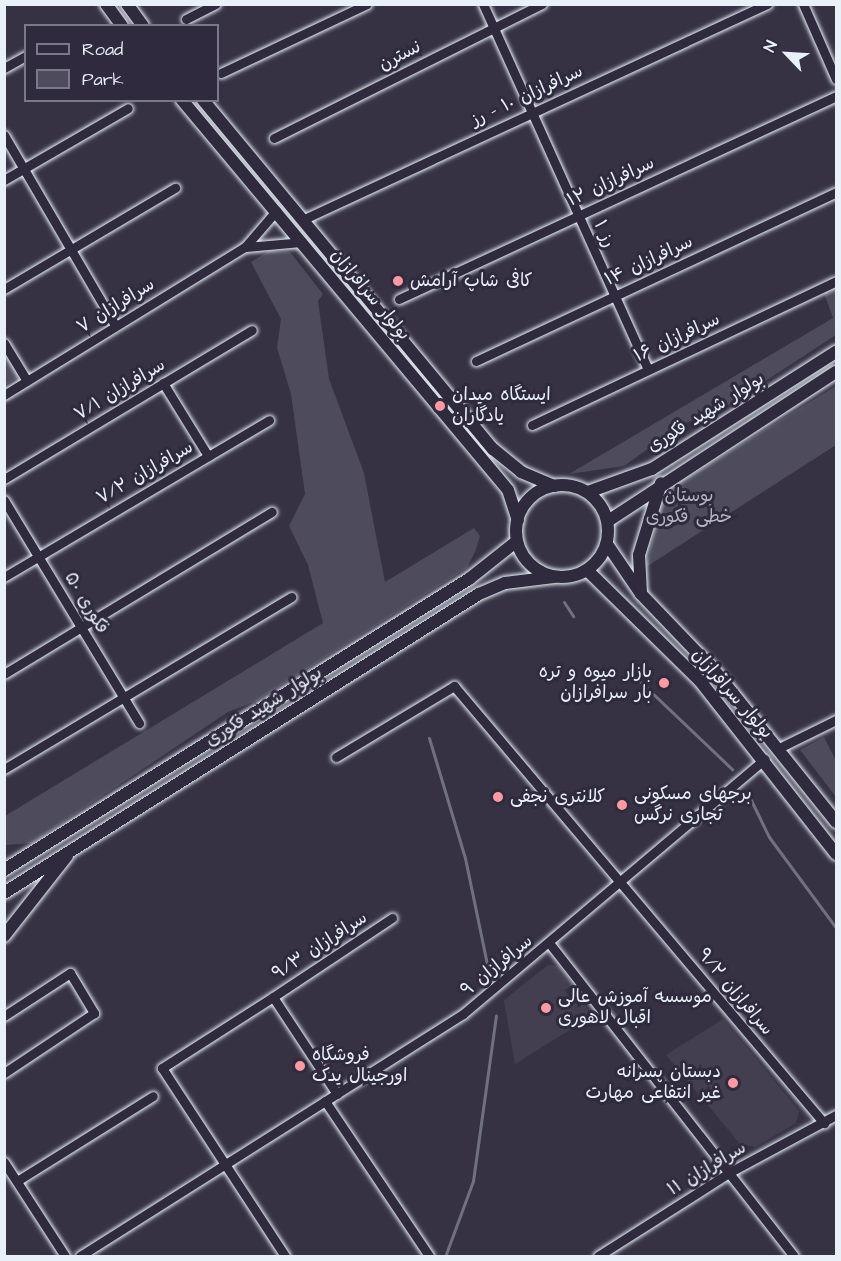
<!DOCTYPE html>
<meta charset="utf-8">
<style>
body{margin:0}
#map{position:relative;width:841px;height:1261px;overflow:hidden;background:#363244;font-family:"Architects Daughter","Playpen Sans Arabic",sans-serif}
div>[style]{position:absolute}
.built>*{inset:0;background:#433f51}
.green>*{inset:0;background:#4d4b5c}
.stream>*{height:3px;margin:-1.5px;padding:0 1.5px;transform-origin:1.5px;border-radius:1.5px;background:#70717f}
.roads{filter:drop-shadow(0 0 2px #e8f1f8) drop-shadow(0 0 2px #e8f1f8)}
.minor>*{height:9px;margin:-4.5px;padding:0 4.5px;transform-origin:4.5px;border-radius:4.5px;background:#2f2a3d}
.secondary>*{height:12px;margin:-6px;padding:0 6px;transform-origin:6px;border-radius:6px;background:#2f2a3d}
.secondary>.ring{margin:-6px;padding:0;box-sizing:content-box;background:none;border:12px solid #2f2a3d;border-radius:50%}
.dots>*{width:16px;height:16px;translate:-50% -50%;box-sizing:border-box;border:3px solid #2f2a3d;border-radius:50%}
span{translate:-50% -50%;white-space:nowrap;text-align:center;line-height:1.15;-webkit-text-stroke:6px #2f2a3d;paint-order:stroke}
.street-label{font-size:18px;color:#e8f1f8}
.poi-label{font-size:18px;color:#e8f1f8}
.left{translate:0 -50%;text-align:left}
.right{translate:-100% -50%;text-align:right}
.park-label{font-size:18px;color:#b2b7c1}
.frame{position:absolute;inset:0;border:6px solid #e8f1f8;pointer-events:none}
.legend{position:absolute;left:24px;top:24px;width:195px;height:78px;box-sizing:border-box;background:#2f2a3d;border:2px solid #797a88;margin:0;padding:8px 10px;list-style:none;font-size:18px;color:#e8f1f8}
.legend li{display:flex;align-items:center;gap:12px;height:30px}
.legend b{width:30px;border:2px solid #797a88}
.north{position:absolute;left:757px;top:24px;width:60px;height:60px;-webkit-text-stroke:4px #2f2a3d;paint-order:stroke;rotate:295deg;font-size:16px;font-weight:700;line-height:24px;text-align:center;color:#e8f1f8}
.north::after{content:'';display:block;margin:auto;width:21px;height:27px;background:#e8f1f8;clip-path:polygon(50% 0,100% 100%,50% 72%,0 100%)}
</style>
<div id="map">
<div class="built">
<i style="clip-path:polygon(548px 965px,559px 966px,573px 985px,565px 990px,569px 997px,576px 993px,592px 1016px,515px 1064px,504px 1000px)"></i>
<i style="clip-path:polygon(723px 1019px,799px 1111px,796px 1123px,755px 1147px,740px 1144px,666px 1055px)"></i>
</div>
<div class="green">
<i style="clip-path:polygon(269px 251px,290px 252px,323px 294px,318px 301px,329px 379px,364px 473px,385px 582px,474px 528px,480px 536px,475px 552px,467px 568px,256px 701px,228px 712px,32px 843px,5px 845px,5px 816px,323px 623px,308px 565px,289px 526px,305px 494px,291px 394px,277px 348px,281px 319px,251px 262px)"></i>
<i style="clip-path:polygon(836px 287px,836px 335px,730px 404px,681px 425px,624px 466px,569px 474px,833px 318px,824px 293px)"></i>
<i style="clip-path:polygon(4px 339px,25px 373px,5px 385px,4px 385px)"></i>
<i style="clip-path:polygon(836px 386px,836px 445px,646px 567px,664px 492px)"></i>
<i style="clip-path:polygon(824px 737px,836px 761px,836px 797px,800px 750px)"></i>
</div>
<div class="stream">
<i style="left:564px;top:602px;width:17px;rotate:57deg"></i>
<i style="left:628px;top:670px;width:144px;rotate:43.6deg"></i>
<i style="left:429px;top:738px;width:125px;rotate:73.3deg"></i>
<i style="left:465px;top:858px;width:129px;rotate:78.3deg"></i>
<i style="left:751px;top:800px;width:41px;rotate:64.1deg"></i>
<i style="left:769px;top:837px;width:113px;rotate:53.6deg"></i>
<i style="left:446px;top:1254px;width:78px;rotate:-69.7deg"></i>
<i style="left:473px;top:1181px;width:167px;rotate:-82.1deg"></i>
</div>
<div class="roads">
<div class="minor">
<i style="left:483px;top:4px;width:401px;rotate:65.7deg"></i>
<i style="left:803px;top:4px;width:82px;rotate:66.3deg"></i>
<i style="left:186px;top:19px;width:33px;rotate:-27deg"></i>
<i style="left:4px;top:68px;width:25px;rotate:-29deg"></i>
<i style="left:221px;top:73px;width:161px;rotate:-25.3deg"></i>
<i style="left:4px;top:135px;width:220px;rotate:59.7deg"></i>
<i style="left:274px;top:138px;width:300px;rotate:-26.6deg"></i>
<i style="left:4px;top:180px;width:143px;rotate:-30.1deg"></i>
<i style="left:302px;top:220px;width:513px;rotate:-24.92deg"></i>
<i style="left:245px;top:247px;width:57px;rotate:-5deg"></i>
<i style="left:4px;top:289px;width:199px;rotate:-30.6deg"></i>
<i style="left:399px;top:299px;width:482px;rotate:-24.9deg"></i>
<i style="left:4px;top:343px;width:44px;rotate:58.8deg"></i>
<i style="left:476px;top:361px;width:398px;rotate:-25.1deg"></i>
<i style="left:163px;top:383px;width:86px;rotate:58.3deg"></i>
<i style="left:4px;top:395px;width:283px;rotate:-31.6deg"></i>
<i style="left:245px;top:247px;width:48px;rotate:-49.3deg"></i>
<i style="left:532px;top:425px;width:336px;rotate:-25.3deg"></i>
<i style="left:4px;top:479px;width:289px;rotate:-31deg"></i>
<i style="left:4px;top:500px;width:261px;rotate:58.8deg"></i>
<i style="left:4px;top:577px;width:308px;rotate:-30.6deg"></i>
<i style="left:4px;top:674px;width:313px;rotate:-31.2deg"></i>
<i style="left:779px;top:748px;width:64px;rotate:-26.2deg"></i>
<i style="left:336px;top:757px;width:138px;rotate:-31deg"></i>
<i style="left:454px;top:686px;width:573px;rotate:49.75deg"></i>
<i style="left:4px;top:769px;width:335px;rotate:-30.9deg"></i>
<i style="left:550px;top:944px;width:396px;rotate:52deg"></i>
<i style="left:273px;top:997px;width:132px;rotate:147.4deg"></i>
<i style="left:162px;top:1068px;width:225px;rotate:56.8deg"></i>
<i style="left:4px;top:1016px;width:79px;rotate:-33.1deg"></i>
<i style="left:70px;top:973px;width:47px;rotate:59deg"></i>
<i style="left:94px;top:1013px;width:108px;rotate:146.3deg"></i>
<i style="left:337px;top:1094px;width:116px;rotate:-123.4deg"></i>
<i style="left:273px;top:997px;width:143px;rotate:-33.6deg"></i>
<i style="left:325px;top:1101px;width:187px;rotate:56.1deg"></i>
<i style="left:4px;top:1162px;width:112px;rotate:57deg"></i>
<i style="left:17px;top:1181px;width:160px;rotate:-32deg"></i>
<i style="left:80px;top:1256px;width:453px;rotate:-32.3deg"></i>
<i style="left:463px;top:1014px;width:395px;rotate:-40.2deg"></i>
<i style="left:598px;top:1256px;width:159px;rotate:-32.4deg"></i>
<i style="left:732px;top:1171px;width:118px;rotate:-28.3deg"></i>
</div>
<div class="secondary">
<i style="left:106px;top:4px;width:27px;rotate:54deg"></i>
<i style="left:127px;top:4px;width:27px;rotate:54deg"></i>
<i style="left:182px;top:100px;width:508px;rotate:50.11deg"></i>
<i style="left:508px;top:490px;width:32px;rotate:72deg"></i>
<i style="left:203px;top:100px;width:454px;rotate:50.3deg"></i>
<i style="left:493px;top:449px;width:36px;rotate:39deg"></i>
<i style="left:521px;top:472px;width:36px;rotate:23deg"></i>
<i class="ring" style="left:516px;top:485px;width:80px;height:80px"></i>
<i style="left:588px;top:492px;width:68px;rotate:-19.8deg"></i>
<i style="left:652px;top:469px;width:218px;rotate:-32.5deg"></i>
<i style="left:608px;top:521px;width:272px;rotate:-33.2deg"></i>
<i style="left:607px;top:544px;width:60px;rotate:55.8deg"></i>
<i style="left:641px;top:594px;width:105px;rotate:46.2deg"></i>
<i style="left:714px;top:670px;width:195px;rotate:51.2deg"></i>
<i style="left:587px;top:570px;width:158px;rotate:44.5deg"></i>
<i style="left:700px;top:681px;width:220px;rotate:51.8deg"></i>
<i style="left:641px;top:593px;width:38px;rotate:-93deg"></i>
<i style="left:639px;top:555px;width:75px;rotate:-73deg"></i>
<i style="left:4px;top:870px;width:549px;rotate:-32.04deg"></i>
<i style="left:469px;top:579px;width:61px;rotate:-38.4deg"></i>
<i style="left:4px;top:893px;width:561px;rotate:-32.19deg"></i>
<i style="left:479px;top:594px;width:28px;rotate:-23deg"></i>
<i style="left:505px;top:583px;width:49px;rotate:-7deg"></i>
<i style="left:4px;top:936px;width:102px;rotate:-51.8deg"></i>
</div>
</div>
<div class="dots">
<i style="left:398px;top:281px;background:#ff9aa2"></i>
<i style="left:440px;top:406px;background:#ff9aa2"></i>
<i style="left:664px;top:683px;background:#ff9aa2"></i>
<i style="left:498px;top:797px;background:#ff9aa2"></i>
<i style="left:622px;top:805px;background:#ff9aa2"></i>
<i style="left:546px;top:1008px;background:#ff9aa2"></i>
<i style="left:300px;top:1066px;background:#ff9aa2"></i>
<i style="left:733px;top:1083px;background:#ff9aa2"></i>
</div>
<div class="street-label">
<span style="left:400px;top:56px;rotate:-27deg">نسترن</span>
<span style="left:527px;top:96px;rotate:-25deg">سرافرازان ۱۰ - رز</span>
<span style="left:611px;top:182px;rotate:-25deg">سرافرازان ۱۲</span>
<span style="left:604px;top:234px;rotate:66deg">رز ۱</span>
<span style="left:649px;top:261px;rotate:-25deg">سرافرازان ۱۴</span>
<span style="left:370px;top:295px;rotate:50deg">بولوار سرافرازان</span>
<span style="left:116px;top:306px;rotate:-32deg">سرافرازان ۷</span>
<span style="left:677px;top:338px;rotate:-25deg">سرافرازان ۱۶</span>
<span style="left:120px;top:390px;rotate:-31deg">سرافرازان ۷/۱</span>
<span style="left:706px;top:413px;rotate:-32deg">بولوار شهید فکوری</span>
<span style="left:145px;top:473px;rotate:-30deg">سرافرازان ۷/۲</span>
<span style="left:86px;top:603px;rotate:59deg">فکوری ۵۰</span>
<span style="left:732px;top:694px;rotate:49deg">بولوار سرافرازان</span>
<span style="left:264px;top:707px;rotate:-32deg">بولوار شهید فکوری</span>
<span style="left:320px;top:946px;rotate:-33deg">سرافرازان ۹/۳</span>
<span style="left:497px;top:966px;rotate:-39deg">سرافرازان ۹</span>
<span style="left:735px;top:992px;rotate:50deg">سرافرازان ۹/۲</span>
<span style="left:707px;top:1169px;rotate:-31deg">سرافرازان ۱۱</span>
</div>
<div class="poi-label">
<span class="left" style="left:410px;top:281px">کافی شاپ آرامش</span>
<span class="left" style="left:452px;top:406px">ایستگاه میدان<br>یادگاران</span>
<span class="right" style="left:652px;top:683px">بازار میوه و تره<br>بار سرافرازان</span>
<span class="left" style="left:634px;top:805px">برجهای مسکونی<br>تجاری نرگس</span>
<span class="left" style="left:510px;top:797px">کلانتری نجفی</span>
<span class="left" style="left:558px;top:1008px">موسسه آموزش عالی<br>اقبال لاهوری</span>
<span class="left" style="left:312px;top:1066px">فروشگاه<br>اورجینال یدک</span>
<span class="right" style="left:721px;top:1083px">دبستان پسرانه<br>غیر انتفاعی مهارت</span>
</div>
<div class="park-label">
<span style="left:689px;top:507px">بوستان<br>خطی فکوری</span>
</div>
<div class="frame"></div>
<ul class="legend">
<li><b style="height:8px;background:#2f2a3d"></b>Road</li>
<li><b style="height:16px;background:#4d4b5c"></b>Park</li>
</ul>
<div class="north">N</div>
</div>
